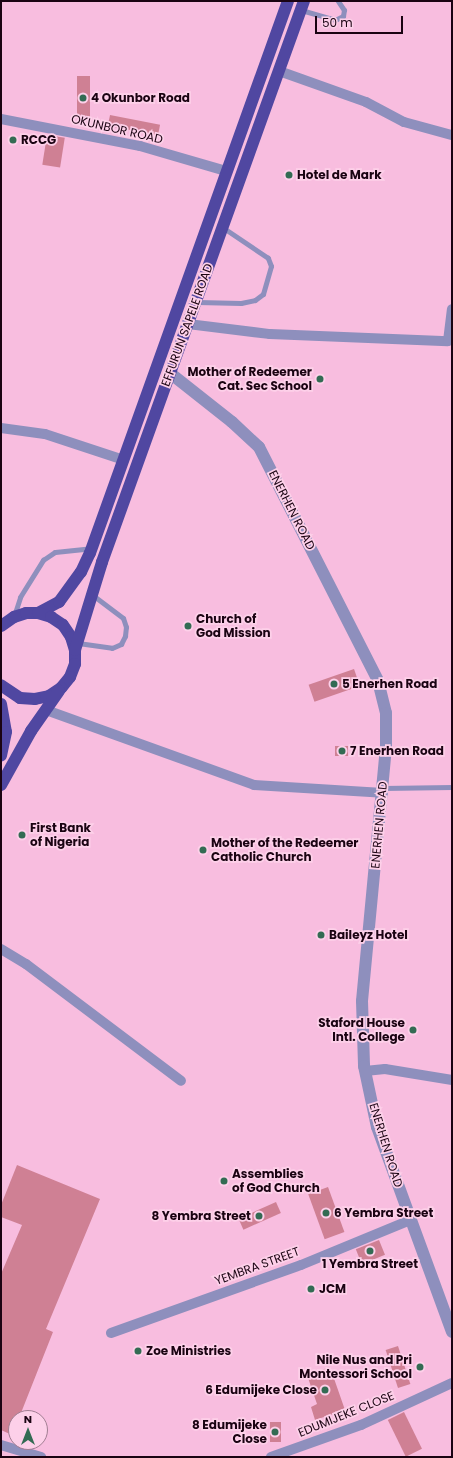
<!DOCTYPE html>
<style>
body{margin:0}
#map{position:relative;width:453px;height:1458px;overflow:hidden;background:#f8bddf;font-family:Poppins,sans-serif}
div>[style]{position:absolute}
.building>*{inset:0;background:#cf8094;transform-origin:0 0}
.service>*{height:5px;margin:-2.5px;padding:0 2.5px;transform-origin:2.5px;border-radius:2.5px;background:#8e8fbd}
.minor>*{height:10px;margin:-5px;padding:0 5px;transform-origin:5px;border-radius:5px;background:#8e8fbd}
.tertiary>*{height:12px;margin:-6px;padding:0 6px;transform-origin:6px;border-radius:6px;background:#8e8fbd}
.trunk>*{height:12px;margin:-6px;padding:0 6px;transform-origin:6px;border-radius:6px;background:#5047a1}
.dots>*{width:11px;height:11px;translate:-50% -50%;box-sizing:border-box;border:2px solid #fdd0e9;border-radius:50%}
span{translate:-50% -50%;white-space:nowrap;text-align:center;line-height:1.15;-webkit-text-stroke:3.5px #fdd0e9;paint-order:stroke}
.poi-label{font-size:12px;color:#1a0312;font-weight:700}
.left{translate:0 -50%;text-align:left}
.right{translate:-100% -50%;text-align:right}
.street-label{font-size:12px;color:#1a0312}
.frame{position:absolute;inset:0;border:2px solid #1a0312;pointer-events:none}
.north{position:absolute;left:8px;top:1410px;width:40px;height:40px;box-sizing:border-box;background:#fdd0e9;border:1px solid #a27e93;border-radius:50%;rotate:0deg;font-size:11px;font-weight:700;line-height:16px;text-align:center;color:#1a0312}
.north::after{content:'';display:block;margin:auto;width:14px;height:18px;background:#336b53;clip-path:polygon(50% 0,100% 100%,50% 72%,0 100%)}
.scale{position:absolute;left:315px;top:16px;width:88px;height:18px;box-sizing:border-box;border:2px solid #1a0312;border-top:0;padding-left:5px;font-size:12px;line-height:14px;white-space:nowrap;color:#1a0312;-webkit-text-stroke:3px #fdd0e9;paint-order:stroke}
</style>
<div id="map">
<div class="building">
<i style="left:77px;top:76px;width:13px;height:43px"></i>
<i style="left:110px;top:115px;width:51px;height:11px;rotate:11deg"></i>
<i style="left:47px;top:135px;width:18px;height:30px;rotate:9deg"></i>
<i style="left:354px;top:669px;width:18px;height:48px;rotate:71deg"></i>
<i style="left:348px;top:746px;width:10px;height:13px;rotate:90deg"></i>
<i style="clip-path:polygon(17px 1165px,100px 1199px,46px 1329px,53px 1332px,19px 1418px,16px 1418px,12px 1435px,1px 1430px,1px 1274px,22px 1225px,1px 1217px,1px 1205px)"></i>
<i style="left:328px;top:1187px;width:48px;height:21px;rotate:70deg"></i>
<i style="left:276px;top:1202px;width:12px;height:41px;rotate:66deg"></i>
<i style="left:379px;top:1240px;width:16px;height:25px;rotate:68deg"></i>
<i style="left:398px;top:1346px;width:40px;height:13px;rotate:72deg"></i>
<i style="clip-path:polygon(330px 1367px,345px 1410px,315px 1420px,311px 1407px,317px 1404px,307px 1375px)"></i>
<i style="left:404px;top:1412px;width:41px;height:18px;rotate:64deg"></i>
<i style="left:270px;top:1422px;width:11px;height:20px"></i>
</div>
<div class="service">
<i style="left:301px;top:10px;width:35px;rotate:16deg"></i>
<i style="left:335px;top:20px;width:9px;rotate:-27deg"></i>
<i style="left:343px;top:16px;width:6px;rotate:-81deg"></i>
<i style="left:344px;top:10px;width:11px;rotate:-124deg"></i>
<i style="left:197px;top:302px;width:44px;rotate:1.3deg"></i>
<i style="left:241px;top:303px;width:14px;rotate:-12deg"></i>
<i style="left:255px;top:300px;width:10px;rotate:-37deg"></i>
<i style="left:263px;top:294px;width:29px;rotate:-74deg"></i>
<i style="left:271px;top:266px;width:9px;rotate:-111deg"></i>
<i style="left:268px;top:258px;width:55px;rotate:-146deg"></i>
<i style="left:14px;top:616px;width:20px;rotate:-72deg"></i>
<i style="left:20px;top:597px;width:44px;rotate:-58.1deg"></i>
<i style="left:43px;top:560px;width:14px;rotate:-34deg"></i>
<i style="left:55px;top:552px;width:36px;rotate:-6deg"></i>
<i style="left:78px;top:643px;width:34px;rotate:8deg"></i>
<i style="left:112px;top:648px;width:10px;rotate:-24deg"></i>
<i style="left:121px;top:644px;width:9px;rotate:-63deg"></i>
<i style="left:125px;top:636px;width:9px;rotate:-84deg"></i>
<i style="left:126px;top:627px;width:9px;rotate:-108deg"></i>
<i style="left:123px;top:618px;width:39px;rotate:-143deg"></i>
<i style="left:383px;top:788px;width:69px;rotate:-0.8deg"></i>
</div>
<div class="minor">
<i style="left:279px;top:71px;width:92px;rotate:19.6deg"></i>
<i style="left:366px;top:102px;width:43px;rotate:27.8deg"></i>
<i style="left:404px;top:122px;width:50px;rotate:15.2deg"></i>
<i style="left:1px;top:119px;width:142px;rotate:11deg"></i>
<i style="left:140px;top:146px;width:90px;rotate:16.2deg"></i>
<i style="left:188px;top:324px;width:83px;rotate:7deg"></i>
<i style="left:270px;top:334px;width:178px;rotate:2.3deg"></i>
<i style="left:448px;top:341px;width:32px;rotate:-83deg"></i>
<i style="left:1px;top:428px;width:44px;rotate:7.8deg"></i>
<i style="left:45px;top:434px;width:83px;rotate:18.2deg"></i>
<i style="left:46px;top:710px;width:221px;rotate:19.8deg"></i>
<i style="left:254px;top:785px;width:129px;rotate:3.5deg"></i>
<i style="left:1px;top:949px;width:29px;rotate:31deg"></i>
<i style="left:26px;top:964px;width:194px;rotate:37deg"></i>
<i style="left:365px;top:1071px;width:20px;rotate:-6deg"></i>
<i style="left:385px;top:1069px;width:68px;rotate:9.3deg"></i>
<i style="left:111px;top:1333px;width:202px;rotate:-19.7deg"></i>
<i style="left:301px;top:1265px;width:118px;rotate:-22.4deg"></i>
<i style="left:1px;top:1445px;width:42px;rotate:16.7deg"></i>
<i style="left:271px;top:1457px;width:96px;rotate:-19.6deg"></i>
<i style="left:361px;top:1425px;width:100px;rotate:-24.8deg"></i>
</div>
<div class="tertiary">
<i style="left:170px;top:373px;width:79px;rotate:38.3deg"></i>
<i style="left:232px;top:422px;width:37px;rotate:43deg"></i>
<i style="left:259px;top:447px;width:263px;rotate:63deg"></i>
<i style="left:378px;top:681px;width:33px;rotate:76deg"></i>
<i style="left:386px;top:713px;width:34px;rotate:90deg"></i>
<i style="left:386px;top:747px;width:255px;rotate:95.4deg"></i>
<i style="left:362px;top:1001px;width:65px;rotate:88.2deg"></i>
<i style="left:364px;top:1066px;width:62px;rotate:78deg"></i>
<i style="left:377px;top:1127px;width:218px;rotate:69.9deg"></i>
</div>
<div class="trunk">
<i style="left:38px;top:613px;width:24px;rotate:-28deg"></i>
<i style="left:59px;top:602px;width:37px;rotate:-54deg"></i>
<i style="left:81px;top:572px;width:21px;rotate:-65deg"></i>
<i style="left:90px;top:553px;width:586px;rotate:-70.27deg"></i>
<i style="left:1px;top:626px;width:16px;rotate:-35deg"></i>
<i style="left:14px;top:617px;width:13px;rotate:-18deg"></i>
<i style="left:26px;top:613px;width:12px"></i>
<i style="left:38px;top:613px;width:14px;rotate:17deg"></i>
<i style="left:51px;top:617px;width:14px;rotate:34deg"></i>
<i style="left:63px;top:625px;width:14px;rotate:56deg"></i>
<i style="left:71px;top:637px;width:14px;rotate:73deg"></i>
<i style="left:75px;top:650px;width:14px;rotate:90deg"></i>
<i style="left:75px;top:664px;width:14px;rotate:111deg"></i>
<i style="left:70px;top:677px;width:14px;rotate:129deg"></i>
<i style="left:61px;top:688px;width:14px;rotate:146deg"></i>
<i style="left:49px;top:696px;width:14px;rotate:168deg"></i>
<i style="left:35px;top:699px;width:15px;rotate:-176deg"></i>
<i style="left:20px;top:698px;width:23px;rotate:-146deg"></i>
<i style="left:75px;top:650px;width:92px;rotate:-72.9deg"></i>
<i style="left:102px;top:562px;width:596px;rotate:-70.2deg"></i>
<i style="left:1px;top:704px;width:28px;rotate:80deg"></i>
<i style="left:6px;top:732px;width:24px;rotate:102deg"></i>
<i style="left:1px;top:785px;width:62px;rotate:-60.9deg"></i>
<i style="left:31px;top:731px;width:49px;rotate:-55deg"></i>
</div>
<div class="dots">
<i style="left:83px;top:98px;background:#336b53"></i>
<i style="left:13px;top:140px;background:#336b53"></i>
<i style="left:289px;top:175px;background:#336b53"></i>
<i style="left:320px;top:379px;background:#336b53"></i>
<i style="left:188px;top:626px;background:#336b53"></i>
<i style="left:334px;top:684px;background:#336b53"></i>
<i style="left:342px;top:751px;background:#336b53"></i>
<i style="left:22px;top:835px;background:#336b53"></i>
<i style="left:203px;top:850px;background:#336b53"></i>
<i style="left:321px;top:935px;background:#336b53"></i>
<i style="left:413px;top:1030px;background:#336b53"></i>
<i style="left:224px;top:1181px;background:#336b53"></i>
<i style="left:326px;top:1213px;background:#336b53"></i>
<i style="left:259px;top:1216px;background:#336b53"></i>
<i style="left:370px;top:1251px;background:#336b53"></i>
<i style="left:311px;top:1289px;background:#336b53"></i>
<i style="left:138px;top:1351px;background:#336b53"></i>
<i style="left:420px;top:1367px;background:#336b53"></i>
<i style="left:325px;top:1390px;background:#336b53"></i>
<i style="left:275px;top:1432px;background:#336b53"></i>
</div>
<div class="poi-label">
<span class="left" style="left:91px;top:98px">4 Okunbor Road</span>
<span class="left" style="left:21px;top:140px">RCCG</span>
<span class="left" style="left:297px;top:175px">Hotel de Mark</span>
<span class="right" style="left:312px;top:379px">Mother of Redeemer<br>Cat. Sec School</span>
<span class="left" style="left:196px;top:626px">Church of<br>God Mission</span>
<span class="left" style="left:342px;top:684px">5 Enerhen Road</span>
<span class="left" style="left:350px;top:751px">7 Enerhen Road</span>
<span class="left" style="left:30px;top:835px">First Bank<br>of Nigeria</span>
<span class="left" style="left:211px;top:850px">Mother of the Redeemer<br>Catholic Church</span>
<span class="left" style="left:329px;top:935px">Baileyz Hotel</span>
<span class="right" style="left:405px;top:1030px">Staford House<br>Intl. College</span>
<span class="left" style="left:232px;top:1181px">Assemblies<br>of God Church</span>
<span class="left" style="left:334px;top:1213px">6 Yembra Street</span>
<span class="right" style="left:251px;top:1216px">8 Yembra Street</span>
<span style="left:370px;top:1264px">1 Yembra Street</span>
<span class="left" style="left:319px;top:1289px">JCM</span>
<span class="left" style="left:146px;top:1351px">Zoe Ministries</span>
<span class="right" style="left:412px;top:1367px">Nile Nus and Pri<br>Montessori School</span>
<span class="right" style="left:317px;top:1390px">6 Edumijeke Close</span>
<span class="right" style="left:267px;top:1432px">8 Edumijeke<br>Close</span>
</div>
<div class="street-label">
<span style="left:117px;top:129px;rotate:13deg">OKUNBOR ROAD</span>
<span style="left:187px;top:325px;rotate:-70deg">EFFURUN SAPELE ROAD</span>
<span style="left:292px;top:510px;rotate:63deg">ENERHEN ROAD</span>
<span style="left:379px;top:825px;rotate:-85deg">ENERHEN ROAD</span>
<span style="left:386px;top:1145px;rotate:73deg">ENERHEN ROAD</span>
<span style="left:257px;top:1266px;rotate:-20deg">YEMBRA STREET</span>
<span style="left:346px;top:1414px;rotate:-22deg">EDUMIJEKE CLOSE</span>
</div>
<div class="frame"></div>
<div class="north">N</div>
<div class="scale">50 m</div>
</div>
